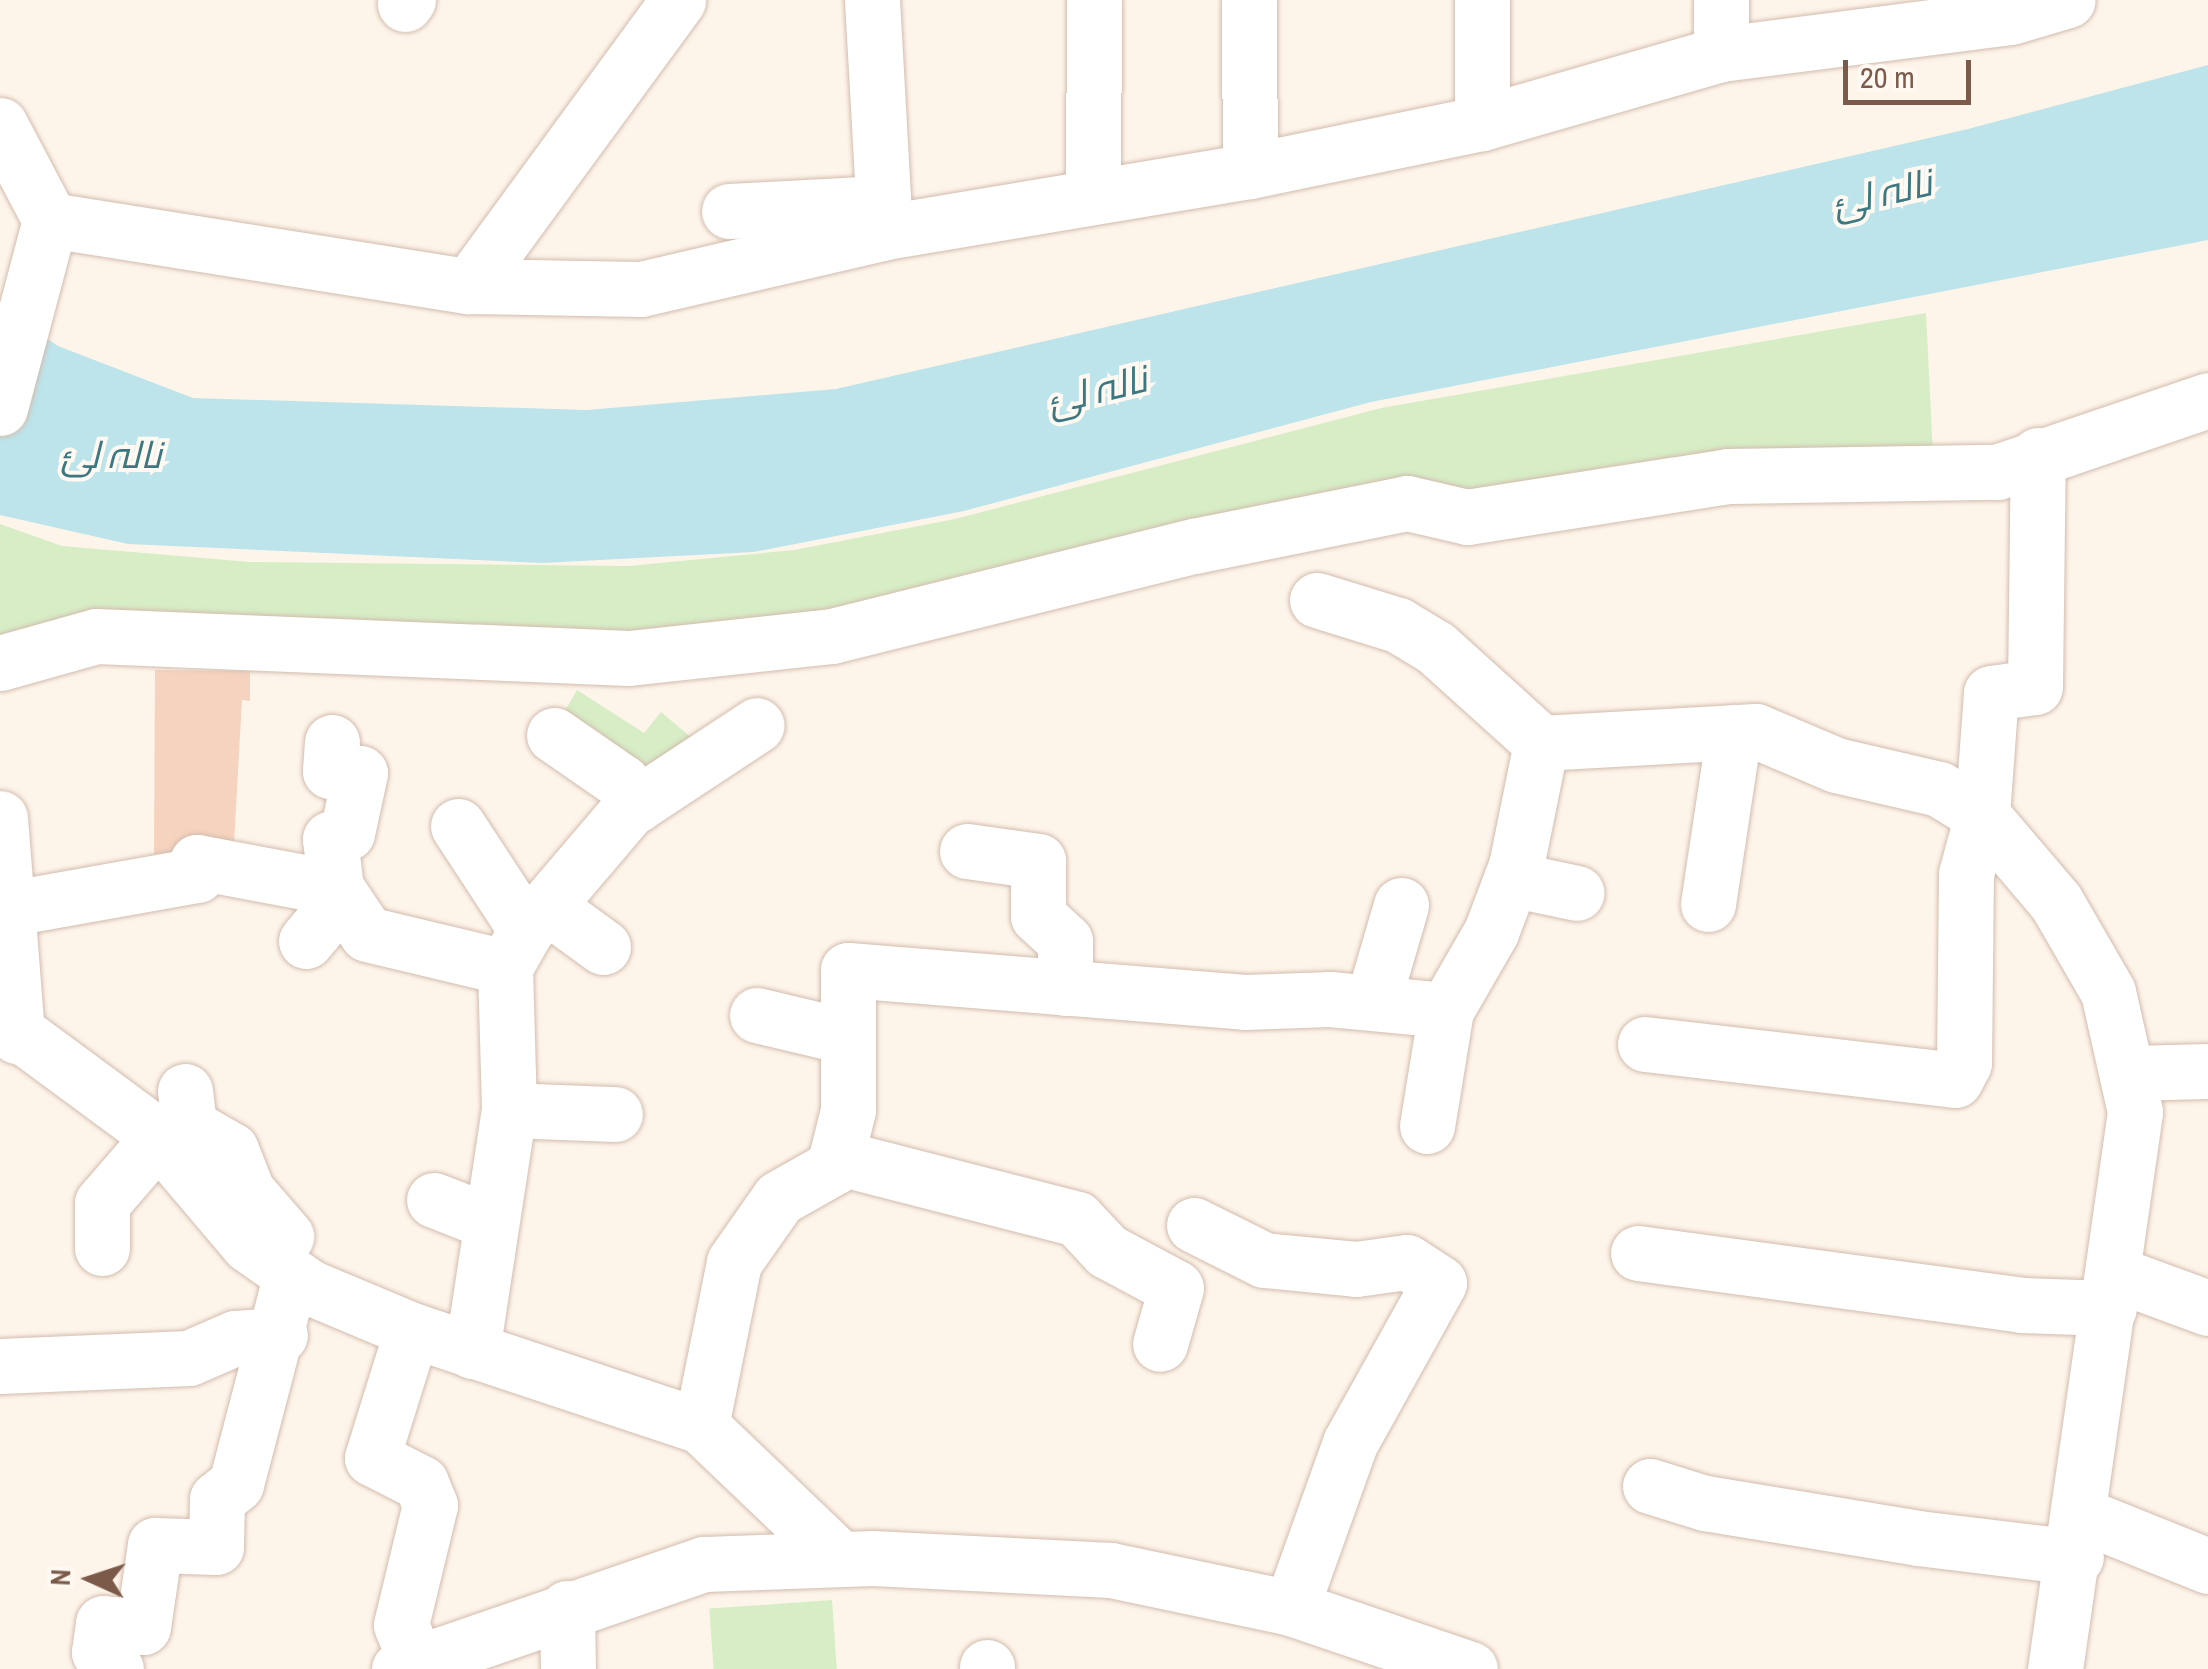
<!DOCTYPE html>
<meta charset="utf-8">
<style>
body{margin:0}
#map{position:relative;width:2208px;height:1669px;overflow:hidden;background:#fef5ea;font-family:"Archivo Narrow",Cairo,sans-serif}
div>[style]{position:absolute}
.green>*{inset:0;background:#d7edc6;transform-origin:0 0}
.water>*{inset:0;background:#bce4ea}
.building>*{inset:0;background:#f5d3bf}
.roads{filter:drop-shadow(0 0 2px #d2bcae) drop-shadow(0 0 2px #d2bcae)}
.minor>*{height:55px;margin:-27.5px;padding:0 27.5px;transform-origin:27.5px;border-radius:27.5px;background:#fff}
span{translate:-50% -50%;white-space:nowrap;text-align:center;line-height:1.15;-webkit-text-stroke:8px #fff9f2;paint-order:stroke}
.water-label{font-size:38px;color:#3c7881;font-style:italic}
.north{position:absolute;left:40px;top:1529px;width:100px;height:100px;-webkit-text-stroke:8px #fff9f2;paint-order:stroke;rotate:273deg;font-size:28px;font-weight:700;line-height:40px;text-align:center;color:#7b5a4a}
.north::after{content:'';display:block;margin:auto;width:35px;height:45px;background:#7b5a4a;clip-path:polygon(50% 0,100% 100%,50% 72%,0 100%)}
.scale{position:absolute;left:1843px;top:60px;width:128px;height:45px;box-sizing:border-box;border:5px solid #7b5a4a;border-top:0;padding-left:12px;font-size:30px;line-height:35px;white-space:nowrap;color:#7b5a4a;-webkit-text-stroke:8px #fff9f2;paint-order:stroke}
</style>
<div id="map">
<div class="green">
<i style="clip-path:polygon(1926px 313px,1933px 455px,1736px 448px,1594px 469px,1558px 489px,644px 645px,0 643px,0 524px,62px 546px,250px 562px,628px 566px,794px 550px,955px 519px,1381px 408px)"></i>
<i style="clip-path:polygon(577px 690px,644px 733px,661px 712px,705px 749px,645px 794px,554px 729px)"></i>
<i style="left:832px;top:1600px;width:69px;height:123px;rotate:86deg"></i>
</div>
<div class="water">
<i style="clip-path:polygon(2208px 65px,2208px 240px,1371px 402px,964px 511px,754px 552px,542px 563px,128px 544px,0 515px,0 306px,58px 346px,193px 398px,587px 410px,836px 389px,1968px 129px)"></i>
</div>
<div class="building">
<i style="clip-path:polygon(155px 670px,250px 671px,250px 701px,242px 700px,233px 861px,207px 853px,154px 854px)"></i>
</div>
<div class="roads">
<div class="minor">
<i style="left:872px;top:0;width:232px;rotate:86.8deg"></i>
<i style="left:1249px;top:0;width:171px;rotate:89.7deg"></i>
<i style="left:1721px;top:0;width:54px;rotate:90deg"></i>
<i style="left:405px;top:4px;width:5px;rotate:-53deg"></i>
<i style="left:1482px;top:123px;width:123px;rotate:-90deg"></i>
<i style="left:0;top:125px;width:107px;rotate:62.2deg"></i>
<i style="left:1093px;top:192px;width:192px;rotate:-89.7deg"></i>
<i style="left:729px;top:211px;width:154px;rotate:-3deg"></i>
<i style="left:50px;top:220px;width:424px;rotate:9deg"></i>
<i style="left:469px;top:286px;width:172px;rotate:1deg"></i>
<i style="left:641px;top:289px;width:251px;rotate:-13.1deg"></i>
<i style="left:885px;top:232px;width:370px;rotate:-9.5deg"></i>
<i style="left:1250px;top:171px;width:237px;rotate:-11.7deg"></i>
<i style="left:1482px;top:123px;width:249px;rotate:-16.1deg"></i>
<i style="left:1721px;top:54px;width:292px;rotate:-7.3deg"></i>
<i style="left:2011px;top:17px;width:59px;rotate:-16.6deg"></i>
<i style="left:469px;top:286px;width:354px;rotate:-53.8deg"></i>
<i style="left:0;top:408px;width:195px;rotate:-75.1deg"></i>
<i style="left:1317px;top:600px;width:85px;rotate:17.2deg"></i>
<i style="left:1398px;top:625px;width:44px;rotate:31.2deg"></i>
<i style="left:1436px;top:648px;width:142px;rotate:42.1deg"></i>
<i style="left:1541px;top:743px;width:215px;rotate:-3.2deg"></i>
<i style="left:1756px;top:731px;width:87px;rotate:23deg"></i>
<i style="left:1836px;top:765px;width:106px;rotate:13.1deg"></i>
<i style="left:1939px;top:789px;width:50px;rotate:31.2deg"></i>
<i style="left:1982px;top:815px;width:114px;rotate:49.6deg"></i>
<i style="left:2056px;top:902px;width:104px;rotate:60deg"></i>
<i style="left:2108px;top:992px;width:123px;rotate:77.3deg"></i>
<i style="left:2135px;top:1112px;width:563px;rotate:98.17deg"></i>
<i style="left:0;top:663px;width:100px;rotate:-15.7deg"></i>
<i style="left:96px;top:636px;width:533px;rotate:2.36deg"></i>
<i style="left:629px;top:658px;width:204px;rotate:-6.2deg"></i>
<i style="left:832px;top:636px;width:373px;rotate:-14deg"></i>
<i style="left:1194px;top:546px;width:217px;rotate:-11.4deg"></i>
<i style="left:1407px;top:503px;width:62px;rotate:13.1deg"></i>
<i style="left:1467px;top:517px;width:264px;rotate:-8.9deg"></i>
<i style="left:1728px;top:476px;width:269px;rotate:-0.9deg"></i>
<i style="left:1997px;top:472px;width:223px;rotate:-18.8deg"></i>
<i style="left:554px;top:735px;width:83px;rotate:34.7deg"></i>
<i style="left:622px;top:782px;width:27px;rotate:56deg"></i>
<i style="left:332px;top:742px;width:29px;rotate:94deg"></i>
<i style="left:330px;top:771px;width:30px;rotate:4deg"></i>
<i style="left:360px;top:773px;width:61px;rotate:102.2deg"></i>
<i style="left:347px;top:833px;width:18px;rotate:161deg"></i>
<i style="left:330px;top:839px;width:49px;rotate:83deg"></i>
<i style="left:0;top:818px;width:219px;rotate:85.5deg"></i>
<i style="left:458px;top:826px;width:124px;rotate:56.8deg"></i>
<i style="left:967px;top:851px;width:72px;rotate:8deg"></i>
<i style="left:1038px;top:861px;width:55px;rotate:90deg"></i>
<i style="left:1038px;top:916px;width:37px;rotate:43deg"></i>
<i style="left:1065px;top:941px;width:47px;rotate:90deg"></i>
<i style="left:1511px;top:879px;width:67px;rotate:12deg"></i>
<i style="left:1708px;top:904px;width:174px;rotate:-81.4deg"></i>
<i style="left:548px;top:907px;width:68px;rotate:36deg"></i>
<i style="left:6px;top:909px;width:194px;rotate:-10.1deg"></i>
<i style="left:197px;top:875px;width:13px;rotate:-90deg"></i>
<i style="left:197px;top:862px;width:141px;rotate:10.6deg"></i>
<i style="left:336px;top:888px;width:55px;rotate:56deg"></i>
<i style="left:367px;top:934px;width:142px;rotate:13.4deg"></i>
<i style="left:306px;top:941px;width:55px;rotate:-50.2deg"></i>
<i style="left:1373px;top:1001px;width:100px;rotate:-73.7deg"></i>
<i style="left:757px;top:1015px;width:90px;rotate:13.4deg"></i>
<i style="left:0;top:1019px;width:190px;rotate:36.4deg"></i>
<i style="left:153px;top:1132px;width:148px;rotate:49.7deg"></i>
<i style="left:249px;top:1245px;width:73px;rotate:35deg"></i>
<i style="left:309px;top:1287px;width:112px;rotate:22.7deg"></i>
<i style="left:412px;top:1330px;width:305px;rotate:18.4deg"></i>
<i style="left:701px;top:1426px;width:192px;rotate:43.7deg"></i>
<i style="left:1645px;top:1044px;width:312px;rotate:6.6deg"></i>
<i style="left:1955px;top:1080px;width:19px;rotate:-62deg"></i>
<i style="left:1964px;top:1063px;width:189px;rotate:-89.4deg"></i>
<i style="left:1966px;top:874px;width:61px;rotate:-74.8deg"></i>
<i style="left:1982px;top:815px;width:122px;rotate:-85.8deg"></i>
<i style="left:1991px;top:693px;width:44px;rotate:-7.8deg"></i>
<i style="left:2035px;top:687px;width:232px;rotate:-89.3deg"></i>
<i style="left:2127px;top:1073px;width:81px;rotate:-1.4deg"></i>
<i style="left:185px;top:1091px;width:35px;rotate:83deg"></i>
<i style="left:189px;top:1126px;width:48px;rotate:29.7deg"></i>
<i style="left:231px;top:1150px;width:44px;rotate:68.7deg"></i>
<i style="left:247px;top:1191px;width:60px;rotate:49.1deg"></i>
<i style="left:509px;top:1110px;width:106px;rotate:2.2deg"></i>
<i style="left:1427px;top:1126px;width:118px;rotate:-80.7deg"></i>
<i style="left:836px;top:1157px;width:249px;rotate:14.4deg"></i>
<i style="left:1077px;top:1219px;width:44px;rotate:46.8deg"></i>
<i style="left:1107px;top:1251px;width:78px;rotate:28.2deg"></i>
<i style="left:1176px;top:1288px;width:58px;rotate:105.9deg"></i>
<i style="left:434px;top:1200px;width:58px;rotate:21.3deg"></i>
<i style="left:1194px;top:1225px;width:78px;rotate:26.6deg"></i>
<i style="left:1264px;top:1260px;width:92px;rotate:5.6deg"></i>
<i style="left:1356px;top:1269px;width:51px;rotate:-7.8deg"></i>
<i style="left:1407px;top:1262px;width:38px;rotate:33deg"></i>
<i style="left:1439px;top:1283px;width:183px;rotate:119.1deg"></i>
<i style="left:1350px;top:1443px;width:175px;rotate:109.7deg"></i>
<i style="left:102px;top:1248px;width:45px;rotate:-90deg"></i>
<i style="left:102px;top:1203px;width:87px;rotate:-49.2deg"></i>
<i style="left:1638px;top:1253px;width:387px;rotate:7.7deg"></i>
<i style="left:2021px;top:1305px;width:88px;rotate:2deg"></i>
<i style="left:2113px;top:1273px;width:101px;rotate:20.2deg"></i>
<i style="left:412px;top:1330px;width:134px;rotate:107.4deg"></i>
<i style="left:372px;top:1458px;width:55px;rotate:27deg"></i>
<i style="left:421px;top:1483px;width:24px;rotate:68deg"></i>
<i style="left:430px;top:1505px;width:123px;rotate:103.6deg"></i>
<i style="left:401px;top:1625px;width:41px;rotate:67.2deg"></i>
<i style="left:472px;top:1351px;width:244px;rotate:-81.3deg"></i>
<i style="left:509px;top:1110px;width:143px;rotate:-91.6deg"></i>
<i style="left:505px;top:967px;width:43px;rotate:-60.4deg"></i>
<i style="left:526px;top:930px;width:157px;rotate:-49.6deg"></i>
<i style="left:628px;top:810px;width:154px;rotate:-33.4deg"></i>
<i style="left:0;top:1366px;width:189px;rotate:-2.4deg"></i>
<i style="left:189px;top:1358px;width:50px;rotate:-23.5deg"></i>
<i style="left:235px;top:1338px;width:45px;rotate:-3.8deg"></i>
<i style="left:701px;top:1426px;width:167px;rotate:-78.6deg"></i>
<i style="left:734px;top:1262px;width:78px;rotate:-54.9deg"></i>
<i style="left:779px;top:1198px;width:63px;rotate:-29.4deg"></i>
<i style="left:834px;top:1167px;width:59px;rotate:-76.2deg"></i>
<i style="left:848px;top:1110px;width:140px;rotate:-90deg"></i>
<i style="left:848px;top:970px;width:398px;rotate:4.6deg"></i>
<i style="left:1245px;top:1002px;width:85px;rotate:-2deg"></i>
<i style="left:1330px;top:999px;width:117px;rotate:5.4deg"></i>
<i style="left:1446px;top:1010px;width:90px;rotate:-60deg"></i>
<i style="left:1491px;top:932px;width:71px;rotate:-69.3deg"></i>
<i style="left:1516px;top:866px;width:126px;rotate:-78.5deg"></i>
<i style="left:1650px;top:1486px;width:58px;rotate:17.2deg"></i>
<i style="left:1705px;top:1503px;width:216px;rotate:9.3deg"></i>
<i style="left:1918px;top:1538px;width:159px;rotate:6.9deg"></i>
<i style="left:2081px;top:1515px;width:137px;rotate:21.9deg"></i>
<i style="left:567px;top:1608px;width:61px;rotate:89.1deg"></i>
<i style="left:116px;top:1669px;width:24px;rotate:-135deg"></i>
<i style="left:99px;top:1652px;width:29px;rotate:-82deg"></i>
<i style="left:103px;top:1623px;width:40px;rotate:5.7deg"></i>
<i style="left:143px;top:1627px;width:83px;rotate:-81.7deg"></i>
<i style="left:155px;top:1545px;width:61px;rotate:1.9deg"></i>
<i style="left:216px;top:1547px;width:48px;rotate:-88.8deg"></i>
<i style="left:217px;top:1499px;width:24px;rotate:-38deg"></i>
<i style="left:236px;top:1484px;width:197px;rotate:-75.3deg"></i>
<i style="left:286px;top:1293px;width:24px;rotate:-15deg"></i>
<i style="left:399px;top:1669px;width:323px;rotate:-19deg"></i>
<i style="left:704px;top:1564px;width:169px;rotate:-2deg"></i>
<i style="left:873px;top:1558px;width:238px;rotate:2.9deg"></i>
<i style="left:1111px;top:1570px;width:184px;rotate:11.9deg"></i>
<i style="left:1291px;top:1608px;width:189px;rotate:18.8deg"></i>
<i style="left:987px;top:1669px;width:2px;rotate:-90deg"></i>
</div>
</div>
<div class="water-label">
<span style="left:1882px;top:193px;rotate:-13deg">نالہ لئ</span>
<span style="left:1097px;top:390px;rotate:-14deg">نالہ لئ</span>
<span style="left:111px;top:455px">نالہ لئ</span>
</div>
<div class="north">N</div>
<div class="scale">20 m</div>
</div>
